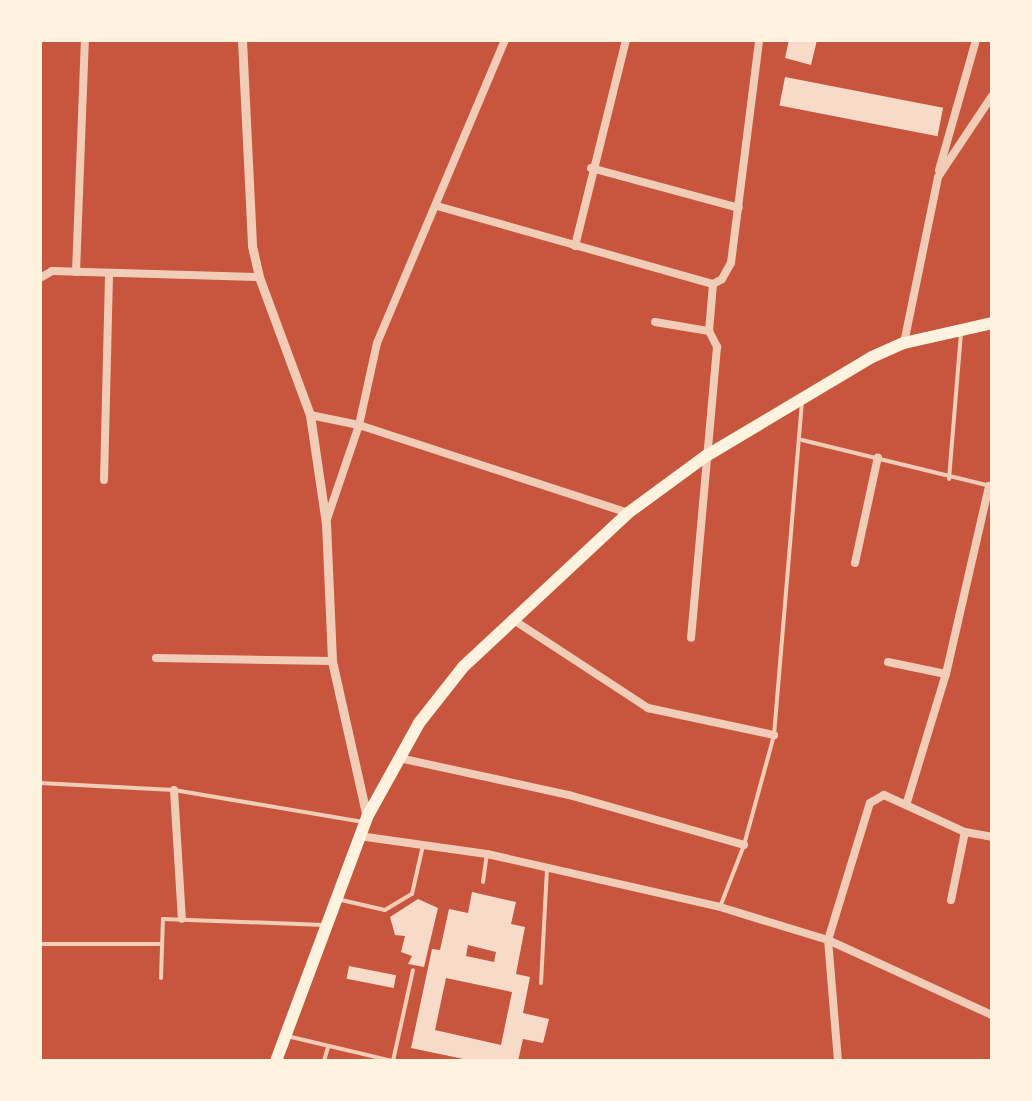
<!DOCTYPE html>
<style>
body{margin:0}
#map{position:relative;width:1032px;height:1101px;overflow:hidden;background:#c8553d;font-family:"Space Grotesk",sans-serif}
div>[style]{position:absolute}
.building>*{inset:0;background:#f7dbc8;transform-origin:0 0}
.service>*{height:4px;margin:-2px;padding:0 2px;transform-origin:2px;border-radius:2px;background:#f1ccb7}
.minor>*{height:8px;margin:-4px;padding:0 4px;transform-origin:4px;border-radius:4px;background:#f1ccb7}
.tertiary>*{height:9px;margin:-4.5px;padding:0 4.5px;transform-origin:4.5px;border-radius:4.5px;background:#f1ccb7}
.primary>*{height:12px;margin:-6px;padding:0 6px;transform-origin:6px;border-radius:6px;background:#fff3e0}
span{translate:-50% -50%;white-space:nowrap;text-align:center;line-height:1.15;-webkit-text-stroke:6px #fff3e0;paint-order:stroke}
.frame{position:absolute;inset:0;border:42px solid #fff3e0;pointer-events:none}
</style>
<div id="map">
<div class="building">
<i style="clip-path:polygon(789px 40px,817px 40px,811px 65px,785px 58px)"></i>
<i style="left:785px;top:77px;width:161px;height:29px;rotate:11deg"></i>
<i style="clip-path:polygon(evenodd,472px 892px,516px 902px,511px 924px,525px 927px,516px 974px,530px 977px,523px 1013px,549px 1019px,543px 1043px,523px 1039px,518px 1061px,473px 1061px,411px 1048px,432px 949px,440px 950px,449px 909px,468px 913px,472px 892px,468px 945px,496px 952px,494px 962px,466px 956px,468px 945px,472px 892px,446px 978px,512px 992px,501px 1045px,435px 1030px,446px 978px)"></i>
<i style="clip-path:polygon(418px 899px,438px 908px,424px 967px,408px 964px,412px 956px,401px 952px,405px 936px,395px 935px,390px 917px)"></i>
<i style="left:349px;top:966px;width:48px;height:13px;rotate:11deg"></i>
</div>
<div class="service">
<i style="left:802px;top:440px;width:194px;rotate:13.7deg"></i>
<i style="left:949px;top:479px;width:145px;rotate:-85.3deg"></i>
<i style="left:40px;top:783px;width:134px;rotate:3deg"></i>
<i style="left:174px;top:790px;width:192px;rotate:9.6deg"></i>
<i style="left:483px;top:882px;width:28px;rotate:-82deg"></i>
<i style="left:337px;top:899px;width:49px;rotate:12.9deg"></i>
<i style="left:385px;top:910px;width:31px;rotate:-31deg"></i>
<i style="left:412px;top:894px;width:50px;rotate:-77.3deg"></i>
<i style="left:720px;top:907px;width:66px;rotate:-68.8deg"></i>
<i style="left:744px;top:845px;width:114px;rotate:-74.7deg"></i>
<i style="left:774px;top:735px;width:334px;rotate:-85.2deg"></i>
<i style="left:40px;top:944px;width:122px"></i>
<i style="left:161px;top:978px;width:59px;rotate:-88.1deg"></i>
<i style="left:163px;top:919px;width:161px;rotate:2.1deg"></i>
<i style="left:541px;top:983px;width:114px;rotate:-87deg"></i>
<i style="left:287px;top:1036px;width:109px;rotate:13.3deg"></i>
<i style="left:393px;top:1061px;width:93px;rotate:-77.6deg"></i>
<i style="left:324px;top:1061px;width:15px;rotate:-74deg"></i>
</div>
<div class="minor">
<i style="left:591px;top:168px;width:153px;rotate:15.1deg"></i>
<i style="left:939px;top:170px;width:135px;rotate:-74.1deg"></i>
<i style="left:437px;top:206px;width:287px;rotate:15.8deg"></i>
<i style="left:713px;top:284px;width:10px;rotate:-29deg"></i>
<i style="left:722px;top:279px;width:18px;rotate:-61deg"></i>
<i style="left:731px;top:263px;width:225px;rotate:-82.8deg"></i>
<i style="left:575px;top:246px;width:212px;rotate:-76.1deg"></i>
<i style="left:76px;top:272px;width:232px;rotate:-87.8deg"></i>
<i style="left:40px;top:278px;width:14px;rotate:-30deg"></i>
<i style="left:52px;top:271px;width:207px;rotate:1.7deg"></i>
<i style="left:655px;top:322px;width:55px;rotate:9.5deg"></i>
<i style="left:709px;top:331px;width:18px;rotate:63deg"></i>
<i style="left:717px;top:347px;width:292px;rotate:95.1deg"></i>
<i style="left:709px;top:331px;width:47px;rotate:-85.1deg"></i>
<i style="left:904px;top:343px;width:169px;rotate:-78.4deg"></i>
<i style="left:938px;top:177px;width:97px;rotate:-56.3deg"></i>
<i style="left:310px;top:415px;width:50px;rotate:11.5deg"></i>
<i style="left:359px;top:425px;width:283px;rotate:18.1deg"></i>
<i style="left:104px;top:480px;width:205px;rotate:-88.6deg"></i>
<i style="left:326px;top:522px;width:102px;rotate:-71.2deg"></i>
<i style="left:359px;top:425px;width:84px;rotate:-77.6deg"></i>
<i style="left:377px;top:343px;width:329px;rotate:-67.1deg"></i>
<i style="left:855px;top:563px;width:108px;rotate:-77.8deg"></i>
<i style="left:512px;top:619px;width:163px;rotate:33.2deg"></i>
<i style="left:648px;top:708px;width:129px;rotate:12.1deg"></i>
<i style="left:156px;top:658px;width:176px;rotate:1deg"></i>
<i style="left:888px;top:662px;width:59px;rotate:11.7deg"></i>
<i style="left:399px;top:758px;width:174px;rotate:12.3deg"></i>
<i style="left:569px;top:795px;width:182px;rotate:15.9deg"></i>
<i style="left:174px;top:790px;width:129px;rotate:86.5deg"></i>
<i style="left:907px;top:802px;width:134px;rotate:-73.1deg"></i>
<i style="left:946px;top:674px;width:193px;rotate:-77.1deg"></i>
<i style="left:359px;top:836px;width:129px;rotate:8deg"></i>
<i style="left:487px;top:854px;width:239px;rotate:12.8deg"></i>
<i style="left:720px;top:907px;width:113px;rotate:17deg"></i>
<i style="left:828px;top:940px;width:180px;rotate:24.6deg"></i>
<i style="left:951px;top:900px;width:69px;rotate:-78.4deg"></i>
<i style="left:838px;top:1061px;width:121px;rotate:-94.7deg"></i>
<i style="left:828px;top:940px;width:143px;rotate:-73deg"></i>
<i style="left:870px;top:803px;width:16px;rotate:-30deg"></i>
<i style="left:884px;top:795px;width:89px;rotate:24.6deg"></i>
<i style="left:965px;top:832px;width:27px;rotate:10deg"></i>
</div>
<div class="tertiary">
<i style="left:242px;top:40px;width:206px;rotate:87.2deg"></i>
<i style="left:252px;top:246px;width:32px;rotate:77deg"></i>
<i style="left:259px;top:277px;width:147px;rotate:69.7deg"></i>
<i style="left:310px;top:415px;width:109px;rotate:81.6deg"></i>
<i style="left:326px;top:523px;width:138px;rotate:87.5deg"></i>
<i style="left:332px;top:661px;width:160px;rotate:77.4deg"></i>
</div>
<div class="primary">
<i style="left:276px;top:1061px;width:260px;rotate:-69.5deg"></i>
<i style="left:367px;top:817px;width:107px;rotate:-61deg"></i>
<i style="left:419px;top:723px;width:71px;rotate:-51.8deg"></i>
<i style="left:463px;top:667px;width:226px;rotate:-43deg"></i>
<i style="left:628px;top:513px;width:97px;rotate:-36.2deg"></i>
<i style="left:706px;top:456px;width:193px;rotate:-30.8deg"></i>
<i style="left:872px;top:357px;width:35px;rotate:-24deg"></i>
<i style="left:904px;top:343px;width:90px;rotate:-12.8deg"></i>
</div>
<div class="frame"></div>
</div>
